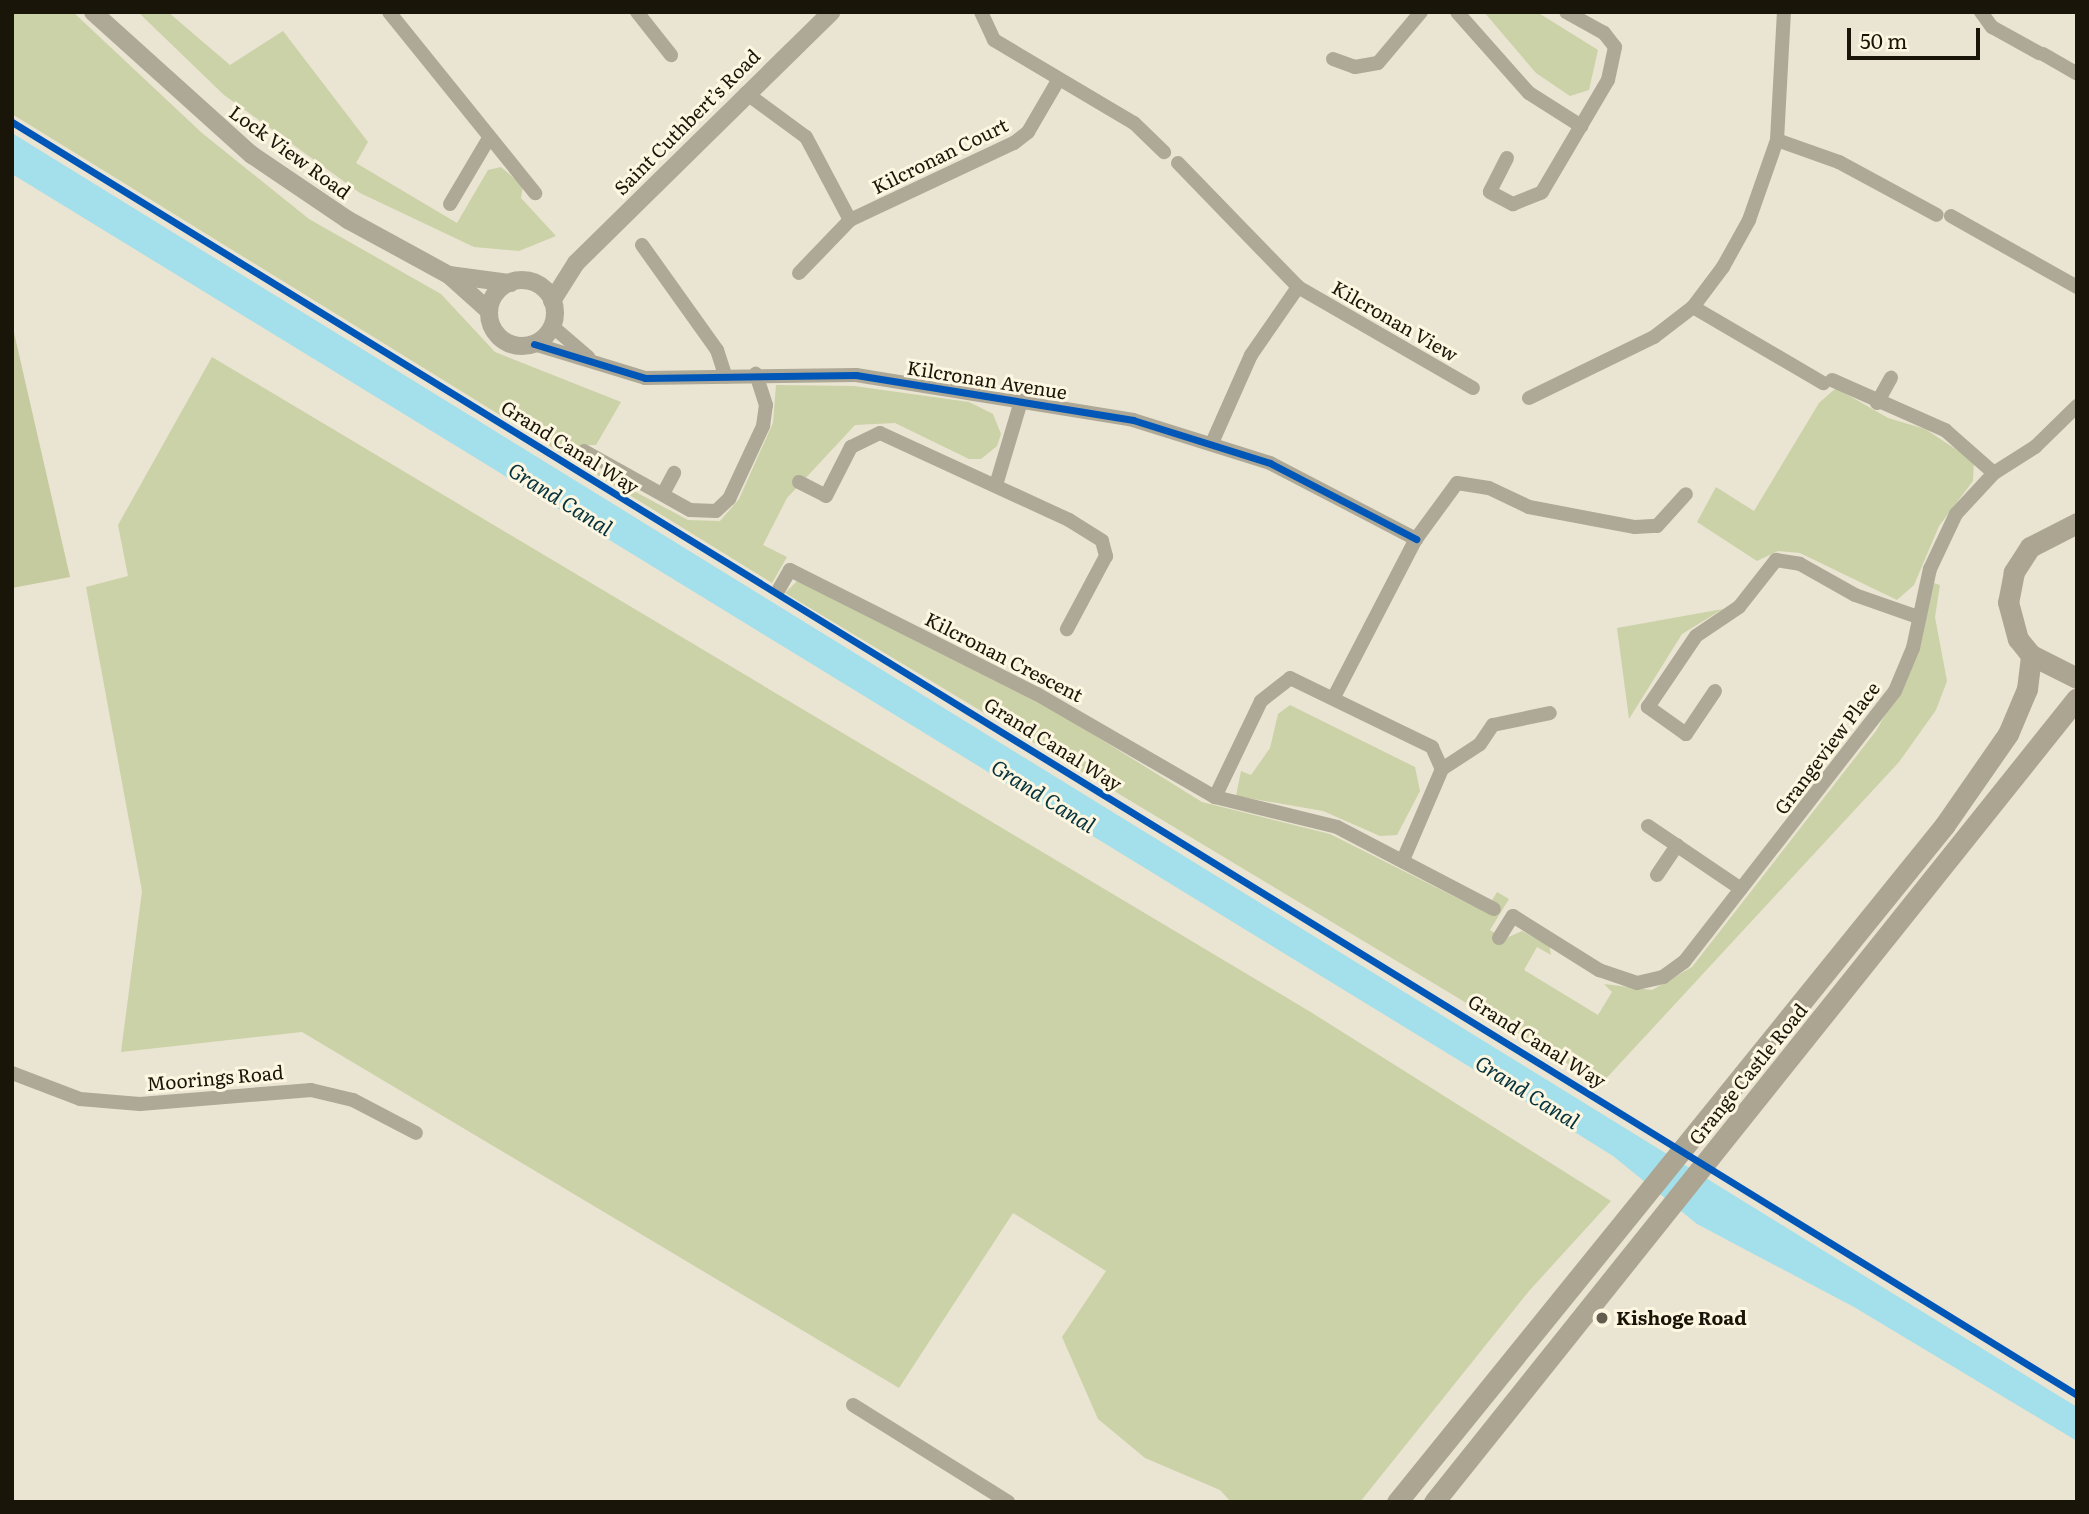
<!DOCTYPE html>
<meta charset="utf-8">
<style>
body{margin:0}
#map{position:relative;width:2089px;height:1514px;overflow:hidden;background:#eae4d2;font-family:Literata,serif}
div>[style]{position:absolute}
.green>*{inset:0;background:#ccd2a7}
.forest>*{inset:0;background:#c5cb9e}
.water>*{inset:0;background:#a4e0eb}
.minor>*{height:14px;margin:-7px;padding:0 7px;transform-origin:7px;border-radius:7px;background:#aea896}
.tertiary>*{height:18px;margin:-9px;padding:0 9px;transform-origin:9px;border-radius:9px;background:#aea896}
.tertiary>.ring{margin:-9px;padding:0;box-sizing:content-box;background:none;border:18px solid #aea896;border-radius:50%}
.secondary>*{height:21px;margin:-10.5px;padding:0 10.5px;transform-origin:10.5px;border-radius:10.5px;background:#aca591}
.cycleway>*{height:7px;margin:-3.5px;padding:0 3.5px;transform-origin:3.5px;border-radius:3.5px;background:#0057b8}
.dots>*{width:19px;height:19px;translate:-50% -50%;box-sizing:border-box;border:4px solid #fdf7e2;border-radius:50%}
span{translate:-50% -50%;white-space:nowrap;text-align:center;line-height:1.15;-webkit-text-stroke:6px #fdf7e2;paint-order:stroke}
.street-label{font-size:19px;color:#191509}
.poi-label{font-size:19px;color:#191509;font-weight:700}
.left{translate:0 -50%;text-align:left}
.water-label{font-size:21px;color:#06323c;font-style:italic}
.frame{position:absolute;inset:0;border:14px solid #191509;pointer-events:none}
.scale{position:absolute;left:1847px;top:28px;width:133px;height:32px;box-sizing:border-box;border:4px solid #191509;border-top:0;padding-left:9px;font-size:21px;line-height:24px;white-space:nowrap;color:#191509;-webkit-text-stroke:5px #fdf7e2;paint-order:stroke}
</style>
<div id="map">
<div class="green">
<i style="clip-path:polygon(12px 12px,73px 12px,202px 133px,309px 219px,441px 294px,495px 352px,621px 402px,596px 445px,580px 445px,576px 460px,688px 520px,720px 521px,739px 499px,773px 423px,776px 385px,854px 386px,969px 402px,993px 414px,1001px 434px,997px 446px,981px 459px,969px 459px,895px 423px,855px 425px,787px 498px,763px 545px,787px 557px,772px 583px,12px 114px)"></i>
<i style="clip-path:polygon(138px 12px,168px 12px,230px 65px,283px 31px,368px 142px,356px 163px,457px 223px,488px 170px,501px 167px,523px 186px,521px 198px,556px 236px,519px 251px,474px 247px,360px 193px,224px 95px)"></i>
<i style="clip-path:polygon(1484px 12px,1537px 12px,1598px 50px,1589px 90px,1570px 96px,1536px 73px)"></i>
<i style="clip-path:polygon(212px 357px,1309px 1011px,1611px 1201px,1529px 1291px,1360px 1502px,1231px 1502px,1220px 1490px,1145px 1458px,1098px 1419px,1062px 1337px,1106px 1271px,1013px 1213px,899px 1388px,302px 1032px,121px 1052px,142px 891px,86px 587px,128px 576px,118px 525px)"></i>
<i style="clip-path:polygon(1836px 388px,1888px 418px,1925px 429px,1974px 461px,1973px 481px,1939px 526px,1914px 585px,1897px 600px,1800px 553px,1778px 551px,1757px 561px,1697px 522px,1716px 487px,1754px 511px,1819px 403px)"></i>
<i style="clip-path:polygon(798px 580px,1033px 697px,1202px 802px,1330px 834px,1485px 912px,1497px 892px,1509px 899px,1490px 930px,1504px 939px,1522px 931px,1549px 945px,1551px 955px,1537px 947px,1524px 970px,1598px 1015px,1612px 992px,1604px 984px,1652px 990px,1692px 967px,1876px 731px,1911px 670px,1934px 583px,1940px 585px,1935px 617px,1947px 681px,1936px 710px,1899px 762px,1601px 1084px,785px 593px)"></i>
<i style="clip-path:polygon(1723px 609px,1682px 634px,1629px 719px,1617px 628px)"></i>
<i style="clip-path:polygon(1290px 705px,1415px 767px,1420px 791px,1397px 835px,1380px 836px,1323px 811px,1236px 796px,1241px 771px,1251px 775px,1270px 748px,1278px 714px)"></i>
</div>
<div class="forest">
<i style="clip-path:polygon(12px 324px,70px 577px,12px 588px)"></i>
</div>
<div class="water">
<i style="clip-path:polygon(12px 133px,2077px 1407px,2077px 1441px,1854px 1307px,1697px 1224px,1613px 1156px,1504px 1088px,12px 174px)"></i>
</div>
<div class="minor">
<i style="left:389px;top:12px;width:233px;rotate:51.1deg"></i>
<i style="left:637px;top:12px;width:55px;rotate:51.7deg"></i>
<i style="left:981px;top:12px;width:31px;rotate:65deg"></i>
<i style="left:994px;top:40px;width:163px;rotate:30.7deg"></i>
<i style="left:1134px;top:123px;width:42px;rotate:44deg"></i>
<i style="left:1457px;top:12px;width:108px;rotate:48.4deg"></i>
<i style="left:1529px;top:93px;width:62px;rotate:32.4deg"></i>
<i style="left:1981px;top:12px;width:19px;rotate:54deg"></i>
<i style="left:1992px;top:27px;width:54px;rotate:29deg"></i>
<i style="left:2043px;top:54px;width:39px;rotate:30deg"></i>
<i style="left:1333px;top:59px;width:23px;rotate:20deg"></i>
<i style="left:1355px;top:67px;width:23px;rotate:-10deg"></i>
<i style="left:1378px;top:63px;width:67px;rotate:-49.9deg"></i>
<i style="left:746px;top:93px;width:74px;rotate:36.3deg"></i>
<i style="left:806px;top:137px;width:94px;rotate:62.1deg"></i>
<i style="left:1777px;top:140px;width:66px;rotate:19.5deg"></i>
<i style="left:1839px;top:162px;width:111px;rotate:28.4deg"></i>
<i style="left:1507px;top:158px;width:38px;rotate:117deg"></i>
<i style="left:1490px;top:192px;width:26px;rotate:28deg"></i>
<i style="left:1513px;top:204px;width:31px;rotate:-22deg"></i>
<i style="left:1542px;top:192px;width:130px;rotate:-59.5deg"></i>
<i style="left:1608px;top:80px;width:34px;rotate:-78deg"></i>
<i style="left:1615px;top:47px;width:18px;rotate:-128deg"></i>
<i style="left:1604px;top:33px;width:43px;rotate:-151.1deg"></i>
<i style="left:1178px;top:163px;width:173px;rotate:45.9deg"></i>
<i style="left:1298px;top:287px;width:202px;rotate:30deg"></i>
<i style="left:450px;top:204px;width:77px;rotate:-59.4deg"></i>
<i style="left:1951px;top:216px;width:145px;rotate:29.4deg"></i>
<i style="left:642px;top:245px;width:129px;rotate:54.5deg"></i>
<i style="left:717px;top:350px;width:28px;rotate:72deg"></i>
<i style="left:799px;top:273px;width:74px;rotate:-46.1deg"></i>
<i style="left:850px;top:220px;width:181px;rotate:-25.2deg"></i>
<i style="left:1014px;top:143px;width:18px;rotate:-38deg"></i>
<i style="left:1028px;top:132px;width:61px;rotate:-59.7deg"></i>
<i style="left:1693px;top:307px;width:151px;rotate:30.3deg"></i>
<i style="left:552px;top:326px;width:48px;rotate:40.7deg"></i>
<i style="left:534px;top:344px;width:116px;rotate:17deg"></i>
<i style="left:645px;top:378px;width:211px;rotate:-0.8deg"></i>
<i style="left:856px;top:375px;width:281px;rotate:9.2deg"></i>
<i style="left:1133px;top:420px;width:144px;rotate:17.4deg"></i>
<i style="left:1270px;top:463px;width:165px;rotate:27.5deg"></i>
<i style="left:1832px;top:380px;width:124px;rotate:23.9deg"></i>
<i style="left:1945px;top:430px;width:65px;rotate:41.3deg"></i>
<i style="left:1529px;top:398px;width:139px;rotate:-26deg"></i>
<i style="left:1654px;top:337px;width:49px;rotate:-37.6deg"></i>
<i style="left:1693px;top:307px;width:50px;rotate:-53.1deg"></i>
<i style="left:1723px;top:267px;width:54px;rotate:-61deg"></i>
<i style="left:1749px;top:220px;width:85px;rotate:-70.7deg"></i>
<i style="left:1777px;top:140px;width:128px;rotate:-86.9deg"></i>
<i style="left:1877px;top:403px;width:29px;rotate:-61deg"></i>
<i style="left:1212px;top:443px;width:96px;rotate:-66.1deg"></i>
<i style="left:1251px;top:355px;width:83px;rotate:-55.3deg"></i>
<i style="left:584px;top:451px;width:121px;rotate:29.1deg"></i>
<i style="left:690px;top:510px;width:26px;rotate:2deg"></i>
<i style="left:716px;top:511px;width:18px;rotate:-43deg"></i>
<i style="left:729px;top:499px;width:81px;rotate:-65deg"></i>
<i style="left:763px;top:426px;width:21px;rotate:-82deg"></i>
<i style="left:766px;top:405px;width:33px;rotate:-108deg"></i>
<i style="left:799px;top:482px;width:30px;rotate:27deg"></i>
<i style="left:826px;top:496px;width:55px;rotate:-63deg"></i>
<i style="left:851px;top:447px;width:32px;rotate:-26deg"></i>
<i style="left:880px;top:433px;width:208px;rotate:24.7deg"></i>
<i style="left:1069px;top:520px;width:39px;rotate:32deg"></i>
<i style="left:1102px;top:541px;width:16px;rotate:75deg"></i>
<i style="left:1106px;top:556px;width:83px;rotate:118.1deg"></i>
<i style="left:996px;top:485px;width:88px;rotate:-73.4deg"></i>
<i style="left:663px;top:494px;width:24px;rotate:-62deg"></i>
<i style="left:779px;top:589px;width:22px;rotate:-60deg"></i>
<i style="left:790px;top:570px;width:276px;rotate:26.7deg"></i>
<i style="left:1037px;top:694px;width:206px;rotate:30.1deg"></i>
<i style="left:1215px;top:797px;width:126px;rotate:13.8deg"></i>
<i style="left:1337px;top:827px;width:177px;rotate:27.6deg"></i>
<i style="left:1715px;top:691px;width:52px;rotate:124deg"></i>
<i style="left:1686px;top:734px;width:47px;rotate:-144.6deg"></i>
<i style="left:1648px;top:707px;width:86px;rotate:-55.9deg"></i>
<i style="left:1696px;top:636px;width:52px;rotate:-34deg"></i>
<i style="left:1739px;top:607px;width:60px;rotate:-51.8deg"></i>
<i style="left:1776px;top:560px;width:24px;rotate:9deg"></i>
<i style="left:1800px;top:564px;width:63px;rotate:29.4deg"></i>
<i style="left:1855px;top:595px;width:67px;rotate:19.2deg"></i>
<i style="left:1335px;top:695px;width:176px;rotate:-62.6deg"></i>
<i style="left:1416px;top:539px;width:69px;rotate:-53.8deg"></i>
<i style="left:1457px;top:483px;width:32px;rotate:9deg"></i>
<i style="left:1489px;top:488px;width:44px;rotate:25.4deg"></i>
<i style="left:1529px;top:507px;width:108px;rotate:10.7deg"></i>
<i style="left:1635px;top:527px;width:22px;rotate:-3deg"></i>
<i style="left:1657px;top:526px;width:43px;rotate:-47.8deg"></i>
<i style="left:1215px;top:797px;width:106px;rotate:-64.4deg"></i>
<i style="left:1261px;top:701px;width:37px;rotate:-38deg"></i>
<i style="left:1290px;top:678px;width:158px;rotate:25.9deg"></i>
<i style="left:1432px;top:747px;width:24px;rotate:66deg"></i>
<i style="left:1648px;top:826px;width:112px;rotate:34.1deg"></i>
<i style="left:1403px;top:860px;width:99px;rotate:-66.8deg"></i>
<i style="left:1442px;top:769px;width:45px;rotate:-33.3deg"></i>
<i style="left:1480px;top:744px;width:23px;rotate:-56deg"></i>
<i style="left:1493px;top:725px;width:58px;rotate:-11.9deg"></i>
<i style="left:1657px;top:875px;width:36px;rotate:-56deg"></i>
<i style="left:1499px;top:938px;width:26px;rotate:-58deg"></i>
<i style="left:1513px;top:916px;width:102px;rotate:32.1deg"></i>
<i style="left:1599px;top:970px;width:40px;rotate:18.9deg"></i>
<i style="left:1637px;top:983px;width:27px;rotate:-13deg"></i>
<i style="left:1663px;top:977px;width:26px;rotate:-36deg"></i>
<i style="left:1684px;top:962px;width:343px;rotate:-52.1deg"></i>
<i style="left:1895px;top:691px;width:47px;rotate:-67.3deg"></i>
<i style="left:1913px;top:648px;width:81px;rotate:-77.9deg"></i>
<i style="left:1930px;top:569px;width:61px;rotate:-64.7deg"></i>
<i style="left:1956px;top:514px;width:56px;rotate:-47.2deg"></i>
<i style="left:1994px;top:473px;width:49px;rotate:-32.4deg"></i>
<i style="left:2035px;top:447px;width:59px;rotate:-44.3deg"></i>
<i style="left:12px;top:1073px;width:73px;rotate:20.9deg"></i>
<i style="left:80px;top:1099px;width:60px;rotate:4.8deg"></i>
<i style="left:140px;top:1104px;width:172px;rotate:-4.7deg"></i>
<i style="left:311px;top:1090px;width:43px;rotate:13.4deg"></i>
<i style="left:353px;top:1100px;width:71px;rotate:27.6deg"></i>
<i style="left:853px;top:1405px;width:183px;rotate:32deg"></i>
</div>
<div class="tertiary">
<i style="left:93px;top:12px;width:214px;rotate:42deg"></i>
<i style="left:252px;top:155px;width:116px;rotate:34.1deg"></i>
<i style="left:348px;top:220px;width:115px;rotate:28.6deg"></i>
<i style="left:449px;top:275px;width:54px;rotate:42deg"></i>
<i style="left:449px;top:275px;width:62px;rotate:7.5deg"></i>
<i class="ring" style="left:489px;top:280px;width:48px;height:48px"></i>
<i style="left:552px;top:301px;width:45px;rotate:-57.7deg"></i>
<i style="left:576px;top:263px;width:358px;rotate:-44.5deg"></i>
</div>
<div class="secondary">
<i style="left:2077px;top:523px;width:53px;rotate:152.9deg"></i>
<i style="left:2030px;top:547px;width:30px;rotate:123deg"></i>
<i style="left:2014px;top:572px;width:31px;rotate:101deg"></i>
<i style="left:2008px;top:602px;width:38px;rotate:75deg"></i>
<i style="left:2018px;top:639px;width:21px;rotate:51deg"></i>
<i style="left:2031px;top:655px;width:51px;rotate:26.6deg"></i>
<i style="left:1397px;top:1502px;width:870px;rotate:-51.02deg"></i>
<i style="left:1944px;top:826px;width:112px;rotate:-55.2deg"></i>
<i style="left:2008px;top:734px;width:49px;rotate:-67.1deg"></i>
<i style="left:2027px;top:689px;width:34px;rotate:-83deg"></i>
<i style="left:1434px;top:1502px;width:1029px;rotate:-51.35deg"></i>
</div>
<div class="cycleway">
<i style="left:12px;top:122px;width:2426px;rotate:31.65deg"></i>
<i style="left:534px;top:344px;width:116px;rotate:17deg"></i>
<i style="left:645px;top:378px;width:211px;rotate:-0.8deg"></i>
<i style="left:856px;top:375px;width:281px;rotate:9.2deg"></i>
<i style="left:1133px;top:420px;width:144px;rotate:17.4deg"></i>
<i style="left:1270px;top:463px;width:165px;rotate:27.5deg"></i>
</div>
<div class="dots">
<i style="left:1602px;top:1318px;background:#625d4f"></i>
</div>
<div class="street-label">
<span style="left:687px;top:122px;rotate:-45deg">Saint Cuthbert’s Road</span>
<span style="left:290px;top:152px;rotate:36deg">Lock View Road</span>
<span style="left:940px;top:156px;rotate:-26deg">Kilcronan Court</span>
<span style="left:1395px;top:321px;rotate:30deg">Kilcronan View</span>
<span style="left:987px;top:380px;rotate:9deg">Kilcronan Avenue</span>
<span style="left:570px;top:447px;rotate:32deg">Grand Canal Way</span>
<span style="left:1004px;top:657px;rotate:27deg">Kilcronan Crescent</span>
<span style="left:1053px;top:744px;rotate:32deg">Grand Canal Way</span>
<span style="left:1827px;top:748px;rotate:-53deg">Grangeview Place</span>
<span style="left:1537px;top:1041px;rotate:32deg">Grand Canal Way</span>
<span style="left:1748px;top:1074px;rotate:-51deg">Grange Castle Road</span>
<span style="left:215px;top:1078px;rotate:-5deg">Moorings Road</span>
</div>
<div class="poi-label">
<span class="left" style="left:1616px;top:1318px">Kishoge Road</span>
</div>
<div class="water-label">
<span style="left:561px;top:498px;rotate:32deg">Grand Canal</span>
<span style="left:1044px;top:795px;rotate:32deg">Grand Canal</span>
<span style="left:1528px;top:1091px;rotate:32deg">Grand Canal</span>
</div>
<div class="frame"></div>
<div class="scale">50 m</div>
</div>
